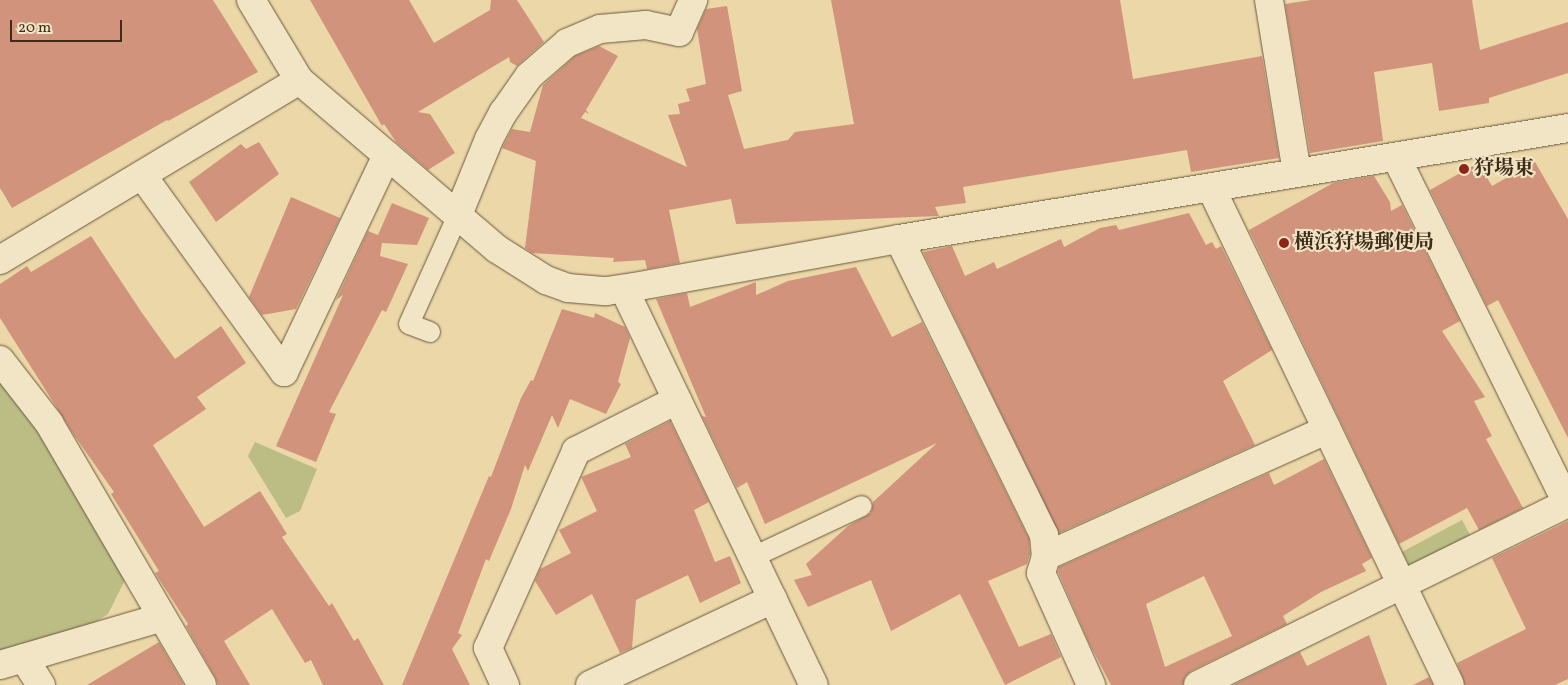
<!DOCTYPE html>
<meta charset="utf-8">
<style>
body{margin:0}
#map{position:relative;width:1568px;height:685px;overflow:hidden;background:#ebd7a7;font-family:Vollkorn,"Noto Serif JP",serif}
div>[style]{position:absolute}
.green>*{inset:0;background:#bbbd85;transform-origin:0 0}
.building>*{inset:0;background:#d1937b}
.roads{filter:drop-shadow(0 0 1px #69573c) drop-shadow(0 0 1px #69573c)}
.lane>*{height:20px;margin:-10px;padding:0 10px;transform-origin:10px;border-radius:10px;background:#f2e5c6}
.street>*{height:28px;margin:-14px;padding:0 14px;transform-origin:14px;border-radius:14px;background:#f2e5c6}
.dots>*{width:14px;height:14px;translate:-50% -50%;box-sizing:border-box;border:2px solid #f2e5c6;border-radius:50%}
span{translate:-50% -50%;white-space:nowrap;text-align:center;line-height:1.15;-webkit-text-stroke:4px #f2e5c6;paint-order:stroke}
.poi-label{font-size:20px;color:#3e2c19;font-weight:700}
.left{translate:0 -50%;text-align:left}
.scale{position:absolute;left:10px;top:20px;width:112px;height:22px;box-sizing:border-box;border:2px solid #3e2c19;border-top:0;padding-left:6px;font-size:15px;line-height:18px;white-space:nowrap;color:#3e2c19;-webkit-text-stroke:4px #f2e5c6;paint-order:stroke}
</style>
<div id="map">
<div class="green">
<i style="clip-path:polygon(0 378px,37px 430px,127px 576px,108px 614px,78px 633px,0 651px)"></i>
<i style="clip-path:polygon(255px 442px,317px 469px,300px 511px,286px 518px,248px 456px)"></i>
<i style="left:1462px;top:520px;width:21px;height:68px;rotate:62deg"></i>
</div>
<div class="building">
<i style="clip-path:polygon(0 0,213px 0,258px 72px,168px 121px,167px 120px,12px 208px,0 188px)"></i>
<i style="clip-path:polygon(310px 0,409px 0,434px 43px,490px 10px,491px 0,517px 0,544px 42px,517px 66px,510px 62px,509px 57px,418px 112px,430px 114px,455px 153px,428px 170px,396px 142px,384px 124px,382px 126px)"></i>
<i style="clip-path:polygon(831px 0,1120px 0,1133px 79px,1262px 56px,1279px 158px,1191px 172px,1187px 150px,963px 187px,966px 203px,935px 207px,939px 216px,736px 224px,731px 199px,669px 210px,680px 263px,647px 269px,645px 260px,613px 262px,614px 258px,532px 253px,525px 248px,536px 161px,502px 148px,512px 129px,530px 132px,543px 85px,575px 56px,599px 46px,618px 56px,586px 110px,589px 114px,585px 112px,581px 118px,687px 167px,668px 115px,680px 114px,678px 104px,690px 101px,686px 89px,706px 84px,697px 29px,706px 9px,727px 6px,742px 91px,728px 95px,744px 149px,788px 140px,795px 132px,854px 124px)"></i>
<i style="clip-path:polygon(1311px 0,1472px 0,1480px 50px,1568px 22px,1568px 73px,1489px 98px,1489px 103px,1439px 111px,1432px 63px,1374px 72px,1383px 141px,1310px 153px,1285px 4px)"></i>
<i style="clip-path:polygon(259px 142px,279px 174px,216px 222px,189px 182px,241px 144px,246px 149px)"></i>
<i style="clip-path:polygon(1535px 162px,1568px 219px,1568px 438px,1498px 300px,1487px 306px,1430px 190px,1478px 163px,1492px 186px)"></i>
<i style="clip-path:polygon(1374px 176px,1390px 202px,1391px 211px,1402px 205px,1460px 321px,1442px 331px,1485px 397px,1474px 401px,1492px 436px,1486px 439px,1523px 508px,1479px 530px,1467px 508px,1399px 544px,1249px 230px,1333px 183px)"></i>
<i style="clip-path:polygon(291px 197px,340px 218px,296px 309px,262px 315px,249px 297px)"></i>
<i style="clip-path:polygon(392px 203px,429px 218px,417px 245px,382px 243px,380px 256px,408px 264px,386px 312px,382px 310px,329px 412px,336px 414px,316px 462px,276px 446px,343px 295px,336px 300px,368px 231px,378px 235px)"></i>
<i style="clip-path:polygon(1189px 213px,1206px 245px,1212px 242px,1216px 249px,1221px 246px,1272px 350px,1223px 381px,1255px 445px,1059px 533px,923px 252px,952px 246px,965px 276px,994px 262px,997px 269px,1061px 239px,1064px 247px,1100px 228px,1116px 225px,1119px 230px)"></i>
<i style="clip-path:polygon(91px 236px,142px 313px,175px 359px,221px 326px,246px 363px,197px 397px,206px 409px,153px 445px,204px 527px,260px 491px,287px 534px,282px 537px,329px 606px,332px 603px,354px 641px,358px 638px,384px 685px,323px 685px,311px 660px,305px 663px,272px 609px,224px 641px,250px 685px,218px 685px,215px 677px,186px 626px,188px 624px,155px 573px,159px 571px,111px 494px,114px 492px,74px 435px,0 318px,0 284px,27px 266px,31px 272px)"></i>
<i style="clip-path:polygon(856px 267px,892px 337px,922px 322px,1029px 539px,1030px 554px,1027px 564px,988px 581px,1019px 647px,1051px 634px,1061px 657px,1005px 685px,960px 594px,891px 631px,871px 580px,808px 607px,794px 580px,812px 575px,806px 564px,848px 526px,871px 513px,873px 502px,937px 443px,765px 524px,747px 482px,737px 488px,702px 416px,706px 417px,656px 299px,687px 293px,690px 307px,756px 282px,756px 295px,788px 281px)"></i>
<i style="clip-path:polygon(562px 309px,594px 318px,595px 313px,625px 327px,630px 338px,618px 382px,621px 384px,606px 414px,570px 399px,558px 428px,552px 415px,528px 471px,525px 465px,511px 509px,489px 561px,486px 559px,458px 633px,462px 635px,452px 649px,470px 685px,402px 685px,489px 476px,491px 477px,521px 398px,531px 380px,533px 381px)"></i>
<i style="clip-path:polygon(670px 421px,709px 502px,694px 510px,715px 562px,730px 556px,741px 583px,700px 603px,688px 575px,636px 600px,632px 648px,620px 653px,592px 594px,556px 615px,535px 581px,540px 569px,571px 553px,559px 530px,597px 511px,581px 477px,631px 457px,625px 444px)"></i>
<i style="clip-path:polygon(evenodd,1324px 459px,1372px 558px,1362px 564px,1366px 571px,1321px 592px,1283px 616px,1287px 624px,1191px 671px,1185px 677px,1183px 685px,1111px 685px,1089px 643px,1058px 572px,1059px 567px,1269px 473px,1274px 485px,1324px 459px,1204px 576px,1232px 636px,1165px 667px,1146px 604px,1204px 576px)"></i>
<i style="clip-path:polygon(1568px 521px,1568px 679px,1555px 685px,1465px 685px,1457px 663px,1526px 629px,1492px 558px)"></i>
<i style="clip-path:polygon(1369px 635px,1387px 685px,1233px 685px,1300px 652px,1307px 666px)"></i>
<i style="clip-path:polygon(159px 642px,184px 685px,87px 685px)"></i>
<i style="clip-path:polygon(1429px 677px,1433px 685px,1413px 685px)"></i>
</div>
<div class="roads">
<div class="lane">
<i style="left:430px;top:332px;width:22px;rotate:-159deg"></i>
<i style="left:409px;top:324px;width:120px;rotate:-65.8deg"></i>
<i style="left:753px;top:557px;width:120px;rotate:-25.1deg"></i>
</div>
<div class="street">
<i style="left:251px;top:0;width:93px;rotate:59deg"></i>
<i style="left:299px;top:80px;width:260px;rotate:40.5deg"></i>
<i style="left:497px;top:249px;width:58px;rotate:32.3deg"></i>
<i style="left:546px;top:280px;width:23px;rotate:20deg"></i>
<i style="left:568px;top:288px;width:38px;rotate:5deg"></i>
<i style="left:606px;top:291px;width:28px;rotate:-8deg"></i>
<i style="left:634px;top:287px;width:269px;rotate:-10.3deg"></i>
<i style="left:899px;top:239px;width:678px;rotate:-9.42deg"></i>
<i style="left:1269px;top:0;width:175px;rotate:80.8deg"></i>
<i style="left:1396px;top:157px;width:386px;rotate:63.7deg"></i>
<i style="left:142px;top:175px;width:243px;rotate:54.2deg"></i>
<i style="left:284px;top:372px;width:240px;rotate:-64.6deg"></i>
<i style="left:1211px;top:188px;width:551px;rotate:64.32deg"></i>
<i style="left:458px;top:215px;width:82px;rotate:-67.8deg"></i>
<i style="left:489px;top:139px;width:30px;rotate:-62deg"></i>
<i style="left:503px;top:113px;width:45px;rotate:-54.9deg"></i>
<i style="left:529px;top:76px;width:50px;rotate:-41deg"></i>
<i style="left:567px;top:43px;width:36px;rotate:-23deg"></i>
<i style="left:600px;top:29px;width:46px;rotate:-5deg"></i>
<i style="left:646px;top:25px;width:34px;rotate:12deg"></i>
<i style="left:679px;top:32px;width:35px;rotate:-66deg"></i>
<i style="left:899px;top:239px;width:330px;rotate:63.9deg"></i>
<i style="left:1044px;top:535px;width:21px;rotate:85deg"></i>
<i style="left:1046px;top:556px;width:18px;rotate:106deg"></i>
<i style="left:1041px;top:573px;width:123px;rotate:65.9deg"></i>
<i style="left:0;top:260px;width:349px;rotate:-31deg"></i>
<i style="left:624px;top:289px;width:439px;rotate:64.4deg"></i>
<i style="left:0;top:360px;width:80px;rotate:52.1deg"></i>
<i style="left:49px;top:423px;width:303px;rotate:59.7deg"></i>
<i style="left:1046px;top:556px;width:308px;rotate:-24.2deg"></i>
<i style="left:24px;top:658px;width:32px;rotate:58deg"></i>
<i style="left:0;top:665px;width:167px;rotate:-16.4deg"></i>
<i style="left:505px;top:685px;width:41px;rotate:-114.7deg"></i>
<i style="left:488px;top:648px;width:216px;rotate:-65.9deg"></i>
<i style="left:576px;top:451px;width:113px;rotate:-26.8deg"></i>
<i style="left:590px;top:685px;width:202px;rotate:-25.2deg"></i>
<i style="left:1198px;top:685px;width:412px;rotate:-26.2deg"></i>
</div>
</div>
<div class="dots">
<i style="left:1464px;top:169px;background:#8f2418"></i>
<i style="left:1284px;top:243px;background:#8f2418"></i>
</div>
<div class="poi-label">
<span class="left" style="left:1474px;top:169px">狩場東</span>
<span class="left" style="left:1294px;top:243px">横浜狩場郵便局</span>
</div>
<div class="scale">20 m</div>
</div>
